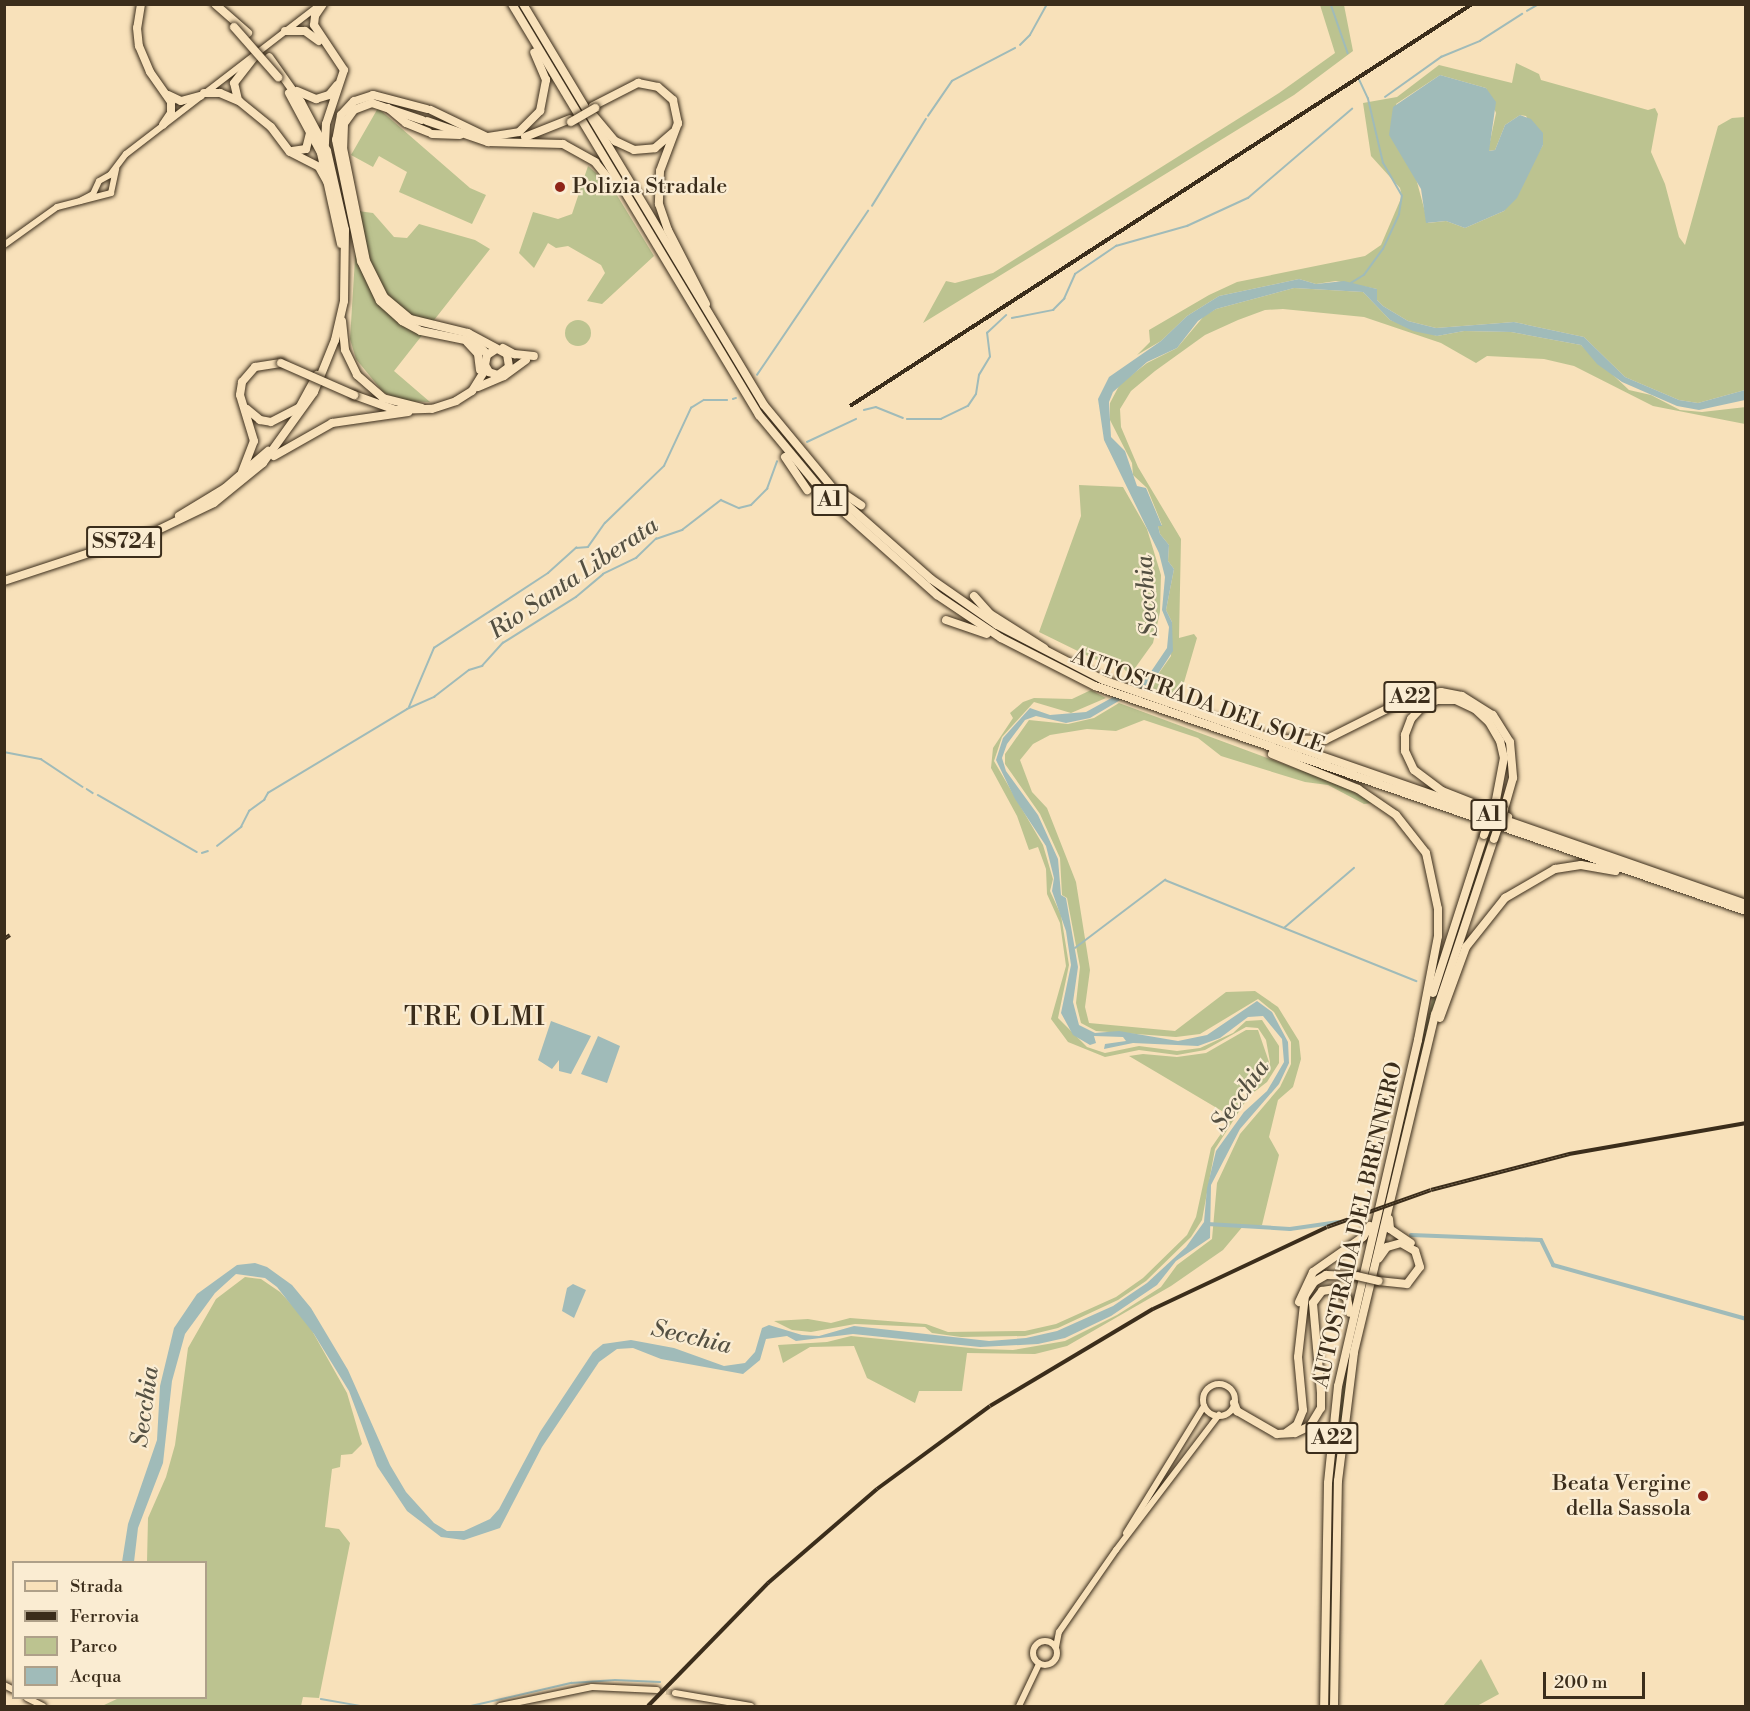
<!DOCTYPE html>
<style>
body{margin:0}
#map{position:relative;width:1750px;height:1711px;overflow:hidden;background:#f8e1ba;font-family:"Libre Bodoni",serif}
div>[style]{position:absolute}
.green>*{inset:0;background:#bcc390}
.round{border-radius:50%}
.water>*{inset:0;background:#a0bbb9}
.stream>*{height:1.5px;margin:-0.75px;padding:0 0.75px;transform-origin:0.75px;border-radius:0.75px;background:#a0bbb9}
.canal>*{height:4px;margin:-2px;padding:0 2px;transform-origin:2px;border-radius:2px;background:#a0bbb9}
.major-tunnel>*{height:6px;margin-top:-3px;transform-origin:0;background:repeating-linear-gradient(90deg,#d2bd9a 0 6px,transparent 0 9px)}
.roads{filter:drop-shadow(0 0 2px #3b2d1b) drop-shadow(0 0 2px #3b2d1b)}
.major>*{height:6px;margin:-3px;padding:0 3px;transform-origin:3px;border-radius:3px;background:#f8e1ba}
.major>.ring{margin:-3px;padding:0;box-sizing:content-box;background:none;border:6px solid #f8e1ba;border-radius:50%}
.highway>*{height:8px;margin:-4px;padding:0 4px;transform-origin:4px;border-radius:4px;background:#f8e1ba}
.rail>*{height:4px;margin-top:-2px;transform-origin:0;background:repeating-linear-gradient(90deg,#faecd2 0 4.5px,#3b2d1b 0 9px);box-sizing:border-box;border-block:2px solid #3b2d1b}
.bridges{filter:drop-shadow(0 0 2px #3b2d1b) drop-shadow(0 0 2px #3b2d1b)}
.highway-bridge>*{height:8px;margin:-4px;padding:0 4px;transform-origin:4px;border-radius:4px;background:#f8e1ba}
.dots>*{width:16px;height:16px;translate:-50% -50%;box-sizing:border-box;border:3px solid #faecd2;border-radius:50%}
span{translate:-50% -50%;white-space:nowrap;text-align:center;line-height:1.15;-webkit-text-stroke:4.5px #faecd2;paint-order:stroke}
.shield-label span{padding:2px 4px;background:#faecd2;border:2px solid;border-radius:4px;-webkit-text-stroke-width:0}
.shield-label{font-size:21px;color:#3b2d1b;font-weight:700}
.poi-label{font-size:22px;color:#3b2d1b}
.left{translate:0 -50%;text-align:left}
.right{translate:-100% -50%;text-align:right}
.street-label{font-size:22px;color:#3b2d1b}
.water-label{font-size:24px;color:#545042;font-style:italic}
.quarter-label{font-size:26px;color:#3b2d1b;letter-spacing:1.5px}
.frame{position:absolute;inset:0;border:6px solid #3b2d1b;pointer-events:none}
.legend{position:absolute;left:12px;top:1561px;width:195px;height:138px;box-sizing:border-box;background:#faecd2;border:2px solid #aea089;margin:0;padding:8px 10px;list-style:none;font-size:18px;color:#3b2d1b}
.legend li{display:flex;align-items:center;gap:12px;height:30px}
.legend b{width:30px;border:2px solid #aea089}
.scale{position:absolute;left:1543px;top:1672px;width:102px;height:27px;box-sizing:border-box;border:3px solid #3b2d1b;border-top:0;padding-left:8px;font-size:18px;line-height:21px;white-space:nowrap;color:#3b2d1b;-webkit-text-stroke:4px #faecd2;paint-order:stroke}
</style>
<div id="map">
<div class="green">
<i style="clip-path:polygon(1320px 5px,1344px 5px,1353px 51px,1294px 95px,923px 323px,946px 281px,955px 283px,993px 273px,1279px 93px,1335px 53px)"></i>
<i style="clip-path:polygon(evenodd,1516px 63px,1539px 74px,1541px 80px,1648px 110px,1655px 108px,1658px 114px,1651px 152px,1665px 184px,1679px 237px,1685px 245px,1718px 126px,1732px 118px,1745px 117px,1745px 390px,1698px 403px,1679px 400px,1625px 377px,1584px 337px,1514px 322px,1436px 328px,1408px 321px,1383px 306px,1377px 300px,1377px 289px,1336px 281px,1316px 284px,1299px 279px,1219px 296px,1187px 316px,1161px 341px,1137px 355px,1150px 342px,1149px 330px,1209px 295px,1237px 282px,1365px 256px,1381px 245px,1402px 196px,1400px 188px,1371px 156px,1363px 103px,1397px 97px,1439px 65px,1512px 83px,1516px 63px,1440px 75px,1486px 88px,1496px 113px,1488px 151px,1495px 150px,1505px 125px,1520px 115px,1526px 116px,1543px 145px,1504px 211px,1465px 228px,1446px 221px,1428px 223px,1396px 104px,1440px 75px)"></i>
<i style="clip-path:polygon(378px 108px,470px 188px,486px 195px,472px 224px,399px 192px,407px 172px,379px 156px,373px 167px,351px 155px)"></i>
<i style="clip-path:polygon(588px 166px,612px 187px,654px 256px,602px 304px,587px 301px,605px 273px,601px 265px,568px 246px,556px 248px,548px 243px,534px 268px,519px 253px,533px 212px,558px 219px,572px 214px)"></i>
<i style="clip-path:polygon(358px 211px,373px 213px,394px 237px,407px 238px,419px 224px,475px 240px,490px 249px,394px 371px,430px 402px,401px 401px,383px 392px,356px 359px,350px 339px)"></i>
<i style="clip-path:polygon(1294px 288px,1363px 292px,1390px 320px,1437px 336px,1464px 331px,1511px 332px,1581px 345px,1629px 390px,1651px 395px,1680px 410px,1702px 412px,1746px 407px,1745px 424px,1653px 406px,1574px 366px,1544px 359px,1487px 356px,1476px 363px,1441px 343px,1364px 317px,1283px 309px,1265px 310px,1238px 320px,1205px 335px,1155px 371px,1131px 391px,1120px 409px,1121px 427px,1138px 467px,1181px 539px,1179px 638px,1194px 634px,1197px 638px,1180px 696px,1163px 697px,1138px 688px,1154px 680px,1171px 656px,1172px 622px,1166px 610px,1174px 569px,1168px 561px,1169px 545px,1160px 534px,1158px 526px,1162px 525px,1147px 488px,1133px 475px,1132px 463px,1110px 420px,1110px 403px,1120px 384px,1147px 363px,1177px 348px,1204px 316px,1216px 309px)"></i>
<i class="round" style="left:565px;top:320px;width:26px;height:26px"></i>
<i style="clip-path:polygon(1079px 485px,1123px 487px,1147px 529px,1161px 575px,1160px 612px,1153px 643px,1130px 675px,1122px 667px,1094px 659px,1039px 632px,1081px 516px)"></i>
<i style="clip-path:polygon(1091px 690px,1106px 698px,1071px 713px,1034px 702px,1002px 737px,994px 761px,1043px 845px,1053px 879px,1050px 891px,1061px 915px,1069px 965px,1058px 1018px,1087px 1047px,1105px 1053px,1139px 1046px,1177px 1051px,1200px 1048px,1233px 1033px,1246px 1021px,1262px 1020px,1279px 1046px,1279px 1063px,1267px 1082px,1249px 1096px,1215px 1149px,1202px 1220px,1191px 1237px,1146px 1281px,1118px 1300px,1058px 1328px,1025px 1336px,961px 1337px,932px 1333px,925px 1327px,855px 1324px,811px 1332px,792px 1330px,774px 1321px,808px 1319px,831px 1323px,850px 1318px,926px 1324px,948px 1332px,1025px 1331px,1056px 1324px,1116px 1297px,1143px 1278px,1187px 1235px,1196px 1217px,1211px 1148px,1243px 1102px,1249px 1084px,1265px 1078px,1270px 1062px,1266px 1040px,1258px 1028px,1246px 1027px,1205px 1050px,1177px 1055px,1139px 1050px,1105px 1057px,1068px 1042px,1051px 1019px,1066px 966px,1060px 923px,1047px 894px,1046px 869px,1038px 847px,1029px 850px,1017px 816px,991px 768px,993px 748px,1013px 718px,1010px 713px,1023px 702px,1034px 698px,1072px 699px)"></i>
<i style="clip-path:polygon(1119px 703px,1343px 786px,1373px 803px,1364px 804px,1328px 785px,1305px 782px,1221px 756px,1198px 738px,1144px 720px,1116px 731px,1087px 729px,1050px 735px,1033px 744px,1020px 760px,1032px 792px,1047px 808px,1076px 882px,1090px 970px,1085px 1007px,1089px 1023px,1175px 1031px,1226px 992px,1255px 991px,1278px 1007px,1299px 1041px,1301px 1059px,1293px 1087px,1278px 1100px,1269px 1137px,1279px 1155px,1262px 1225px,1244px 1225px,1223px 1250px,1171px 1286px,1067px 1346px,1035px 1354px,967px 1353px,962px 1391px,919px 1391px,915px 1403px,867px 1378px,854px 1346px,810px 1347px,783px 1363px,778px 1345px,827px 1342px,851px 1336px,981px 1349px,1013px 1350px,1065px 1341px,1117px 1315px,1161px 1287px,1177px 1265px,1212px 1239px,1217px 1183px,1240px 1134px,1280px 1087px,1291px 1064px,1291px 1042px,1274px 1012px,1258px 999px,1200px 1034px,1176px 1037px,1096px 1031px,1081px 1023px,1076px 1003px,1080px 967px,1067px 898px,1062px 895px,1060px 858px,1040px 814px,1005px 764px,1005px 754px,1029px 720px,1068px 724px,1094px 718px)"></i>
<i style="clip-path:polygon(1489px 830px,1494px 832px,1440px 994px,1344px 1403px,1333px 1706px,1327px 1706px,1332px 1470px,1350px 1336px,1434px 992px)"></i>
<i style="clip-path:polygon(1246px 1030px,1258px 1030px,1269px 1062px,1263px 1077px,1248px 1082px,1232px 1117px,1129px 1056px,1143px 1054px,1177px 1057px,1206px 1053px)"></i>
<i style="clip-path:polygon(245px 1277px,261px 1279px,280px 1292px,306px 1320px,347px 1393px,362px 1444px,352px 1454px,341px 1455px,340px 1467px,332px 1469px,325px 1527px,339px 1529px,350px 1543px,319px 1698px,303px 1697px,301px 1706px,102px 1706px,119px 1698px,206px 1698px,206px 1562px,147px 1562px,148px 1518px,166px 1477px,175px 1445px,188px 1348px,216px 1299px)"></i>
<i style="clip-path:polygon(1481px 1659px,1499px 1694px,1477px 1706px,1443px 1706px)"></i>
</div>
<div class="water">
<i style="clip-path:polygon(1440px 75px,1486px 88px,1496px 102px,1489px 151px,1495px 150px,1505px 125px,1520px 115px,1531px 119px,1543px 133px,1543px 145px,1517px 198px,1504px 211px,1465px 228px,1446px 221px,1426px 223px,1421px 189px,1389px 135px,1393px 107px)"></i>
<i style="clip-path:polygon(1299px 279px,1316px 284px,1344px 281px,1377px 289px,1377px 300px,1383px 306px,1408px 321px,1436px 328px,1514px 322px,1584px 337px,1625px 377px,1679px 400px,1698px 403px,1745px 390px,1745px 400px,1699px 410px,1677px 406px,1622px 382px,1597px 364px,1581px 345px,1511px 332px,1464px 331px,1437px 336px,1413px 331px,1390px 320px,1363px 292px,1294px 288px,1216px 309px,1198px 321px,1177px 348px,1147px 362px,1113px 392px,1109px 402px,1111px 437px,1125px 451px,1137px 486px,1146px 488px,1162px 526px,1158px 526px,1160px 534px,1169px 545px,1168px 561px,1174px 569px,1166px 610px,1172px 622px,1173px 651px,1154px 680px,1090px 718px,1066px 723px,1036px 716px,1025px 720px,1007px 744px,1002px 758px,1006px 771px,1038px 815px,1058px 859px,1061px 895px,1066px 898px,1078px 967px,1073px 1002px,1079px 1025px,1095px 1033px,1119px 1031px,1178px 1041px,1207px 1035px,1257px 1001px,1272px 1012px,1288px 1042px,1289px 1063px,1279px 1084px,1240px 1129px,1211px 1185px,1210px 1238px,1176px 1261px,1157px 1285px,1111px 1316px,1065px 1338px,1038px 1344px,980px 1347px,853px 1334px,796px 1341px,787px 1336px,766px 1339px,760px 1360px,743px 1374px,661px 1359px,633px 1348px,617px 1349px,599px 1362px,542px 1447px,500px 1528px,464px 1540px,441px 1537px,407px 1511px,377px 1466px,349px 1391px,314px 1334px,277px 1287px,265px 1278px,236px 1274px,215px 1293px,185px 1334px,172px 1381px,163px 1463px,138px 1528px,134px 1562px,122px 1562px,128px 1524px,157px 1440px,160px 1386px,174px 1328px,197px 1294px,237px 1265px,255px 1263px,267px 1267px,292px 1285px,311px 1308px,348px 1370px,390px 1465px,406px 1492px,434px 1523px,447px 1531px,464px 1531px,490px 1519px,499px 1509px,540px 1432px,593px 1352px,603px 1344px,631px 1340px,674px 1348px,724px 1366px,745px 1363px,755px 1352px,762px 1328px,769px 1325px,802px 1335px,819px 1336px,854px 1326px,989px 1341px,1026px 1338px,1057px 1331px,1113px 1306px,1147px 1283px,1186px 1247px,1204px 1222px,1207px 1188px,1216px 1151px,1244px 1112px,1267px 1091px,1284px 1062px,1282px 1039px,1263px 1016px,1248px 1017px,1220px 1038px,1198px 1046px,1133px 1043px,1104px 1049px,1105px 1044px,1126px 1041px,1123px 1037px,1094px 1036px,1096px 1043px,1090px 1045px,1073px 1035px,1061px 1013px,1071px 965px,1066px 931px,1052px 891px,1054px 878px,1046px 846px,1015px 799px,996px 760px,1003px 738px,1030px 708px,1050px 715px,1086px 712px,1146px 679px,1167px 648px,1169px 627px,1162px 610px,1165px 577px,1159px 553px,1104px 440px,1098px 399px,1109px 377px,1161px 341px,1187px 316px,1219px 296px)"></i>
<i style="clip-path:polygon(551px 1021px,591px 1036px,571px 1074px,559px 1071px,559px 1060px,552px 1069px,538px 1060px)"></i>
<i style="clip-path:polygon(598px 1036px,620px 1046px,607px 1083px,581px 1074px)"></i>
<i style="clip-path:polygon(573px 1284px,586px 1290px,574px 1318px,562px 1311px,567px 1288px)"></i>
</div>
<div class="stream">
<i style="left:1331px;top:4px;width:52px;rotate:70.9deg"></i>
<i style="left:1527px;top:11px;width:14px;rotate:-30deg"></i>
<i style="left:1020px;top:45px;width:14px;rotate:-45deg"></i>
<i style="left:1030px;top:35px;width:35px;rotate:-61deg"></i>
<i style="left:1385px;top:97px;width:69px;rotate:-35.5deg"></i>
<i style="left:1441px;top:57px;width:42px;rotate:-22.3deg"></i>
<i style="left:1480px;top:41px;width:50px;rotate:-32.7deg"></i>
<i style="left:928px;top:116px;width:42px;rotate:-55.6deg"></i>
<i style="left:952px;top:81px;width:71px;rotate:-27.6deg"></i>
<i style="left:872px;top:206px;width:102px;rotate:-58.2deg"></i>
<i style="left:1351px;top:283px;width:15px;rotate:-32deg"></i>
<i style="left:1364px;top:275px;width:32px;rotate:-54deg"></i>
<i style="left:1383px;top:249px;width:38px;rotate:-65deg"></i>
<i style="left:1399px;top:214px;width:18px;rotate:-81deg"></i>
<i style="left:1402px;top:196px;width:38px;rotate:-120deg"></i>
<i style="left:1383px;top:163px;width:66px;rotate:-103.2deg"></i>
<i style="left:1368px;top:99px;width:23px;rotate:-115deg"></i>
<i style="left:1012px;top:318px;width:42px;rotate:-11deg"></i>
<i style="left:1053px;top:310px;width:16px;rotate:-45deg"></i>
<i style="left:1064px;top:299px;width:27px;rotate:-66deg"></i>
<i style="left:1075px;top:274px;width:50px;rotate:-34.3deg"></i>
<i style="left:1116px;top:246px;width:74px;rotate:-15.7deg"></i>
<i style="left:1187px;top:226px;width:67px;rotate:-24.7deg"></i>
<i style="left:1248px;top:198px;width:137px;rotate:-40.6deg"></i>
<i style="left:757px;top:375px;width:198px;rotate:-55.9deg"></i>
<i style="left:733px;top:399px;width:3px;rotate:-18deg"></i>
<i style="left:864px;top:410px;width:12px;rotate:-14deg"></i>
<i style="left:876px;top:407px;width:29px;rotate:22deg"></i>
<i style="left:907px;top:419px;width:34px"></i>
<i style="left:941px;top:419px;width:30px;rotate:-26deg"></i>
<i style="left:968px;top:406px;width:14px;rotate:-56deg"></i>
<i style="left:976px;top:394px;width:19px;rotate:-81deg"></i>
<i style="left:979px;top:375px;width:21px;rotate:-59deg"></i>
<i style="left:990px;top:357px;width:24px;rotate:-97deg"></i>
<i style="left:987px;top:333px;width:26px;rotate:-43deg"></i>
<i style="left:807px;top:442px;width:54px;rotate:-25.1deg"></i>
<i style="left:409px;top:707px;width:64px;rotate:-67deg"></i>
<i style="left:434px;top:648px;width:136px;rotate:-33.3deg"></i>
<i style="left:548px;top:573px;width:38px;rotate:-42deg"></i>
<i style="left:576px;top:548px;width:12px;rotate:-5deg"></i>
<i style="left:588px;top:547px;width:29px;rotate:-55deg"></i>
<i style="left:605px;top:523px;width:82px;rotate:-44deg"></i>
<i style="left:664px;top:466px;width:64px;rotate:-65deg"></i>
<i style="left:691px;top:408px;width:15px;rotate:-32deg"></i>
<i style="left:704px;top:400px;width:23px"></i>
<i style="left:4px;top:752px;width:38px;rotate:11deg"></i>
<i style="left:41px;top:759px;width:50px;rotate:33.7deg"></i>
<i style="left:87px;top:789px;width:7px;rotate:34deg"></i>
<i style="left:98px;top:795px;width:114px;rotate:29.9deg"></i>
<i style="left:217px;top:846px;width:31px;rotate:-38deg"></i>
<i style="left:241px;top:827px;width:18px;rotate:-63deg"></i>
<i style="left:249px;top:811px;width:19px;rotate:-36deg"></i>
<i style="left:264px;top:800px;width:8px;rotate:-60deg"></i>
<i style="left:268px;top:793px;width:162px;rotate:-31.1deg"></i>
<i style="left:407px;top:709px;width:30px;rotate:-24deg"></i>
<i style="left:434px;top:697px;width:44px;rotate:-37.6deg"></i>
<i style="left:469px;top:670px;width:14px;rotate:-17deg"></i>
<i style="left:482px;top:666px;width:31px;rotate:-48deg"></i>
<i style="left:503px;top:643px;width:86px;rotate:-32.2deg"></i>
<i style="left:576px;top:597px;width:35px;rotate:-40deg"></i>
<i style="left:603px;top:574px;width:37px;rotate:-26deg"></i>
<i style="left:636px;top:558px;width:28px;rotate:-44deg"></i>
<i style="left:656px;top:539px;width:28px;rotate:-19deg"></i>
<i style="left:682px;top:530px;width:49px;rotate:-37.6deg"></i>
<i style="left:721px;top:500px;width:20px;rotate:24deg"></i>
<i style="left:739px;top:508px;width:12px;rotate:-14deg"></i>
<i style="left:751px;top:505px;width:23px;rotate:-45deg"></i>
<i style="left:767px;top:489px;width:29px;rotate:-70deg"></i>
<i style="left:202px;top:853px;width:6px;rotate:-18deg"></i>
<i style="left:1284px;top:928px;width:92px;rotate:-40.6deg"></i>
<i style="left:1075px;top:948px;width:113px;rotate:-37.1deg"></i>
<i style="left:1165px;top:880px;width:271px;rotate:21.9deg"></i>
<i style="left:321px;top:1699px;width:41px;rotate:9.9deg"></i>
<i style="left:471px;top:1706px;width:103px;rotate:-13deg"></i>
<i style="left:571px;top:1683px;width:44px;rotate:-3.9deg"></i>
<i style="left:615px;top:1680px;width:45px;rotate:2.5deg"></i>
</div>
<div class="canal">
<i style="left:1207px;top:1224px;width:83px;rotate:3.4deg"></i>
<i style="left:1290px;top:1229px;width:49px;rotate:-8.3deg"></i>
<i style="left:1346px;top:1231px;width:13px;rotate:4deg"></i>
<i style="left:1411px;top:1235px;width:130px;rotate:2.2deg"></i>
<i style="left:1541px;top:1240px;width:28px;rotate:64deg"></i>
<i style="left:1553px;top:1265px;width:200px;rotate:15.6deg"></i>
</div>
<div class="major-tunnel">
<i style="left:657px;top:1690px;width:18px;rotate:9deg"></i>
</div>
<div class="roads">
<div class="major">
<i style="left:80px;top:201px;width:15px;rotate:-28deg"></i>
<i style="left:93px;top:194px;width:14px;rotate:-65deg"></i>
<i style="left:99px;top:181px;width:13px;rotate:-29deg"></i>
<i style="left:110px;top:175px;width:26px;rotate:-53deg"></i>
<i style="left:126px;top:154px;width:246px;rotate:-37.6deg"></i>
<i style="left:4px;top:245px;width:65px;rotate:-35.6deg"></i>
<i style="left:57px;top:207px;width:56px;rotate:-14.5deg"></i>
<i style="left:111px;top:193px;width:25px;rotate:-78deg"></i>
<i class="ring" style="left:1203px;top:1384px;width:26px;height:26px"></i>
<i style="left:1126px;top:1533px;width:149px;rotate:-58.4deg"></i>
<i class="ring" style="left:1033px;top:1641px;width:18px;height:18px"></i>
<i style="left:1056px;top:1647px;width:15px;rotate:-79deg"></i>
<i style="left:1059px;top:1632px;width:100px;rotate:-55.2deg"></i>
<i style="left:1116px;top:1550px;width:170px;rotate:-52.7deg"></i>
<i style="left:4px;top:1685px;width:11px;rotate:27deg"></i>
<i style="left:675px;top:1693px;width:77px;rotate:9.7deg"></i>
<i style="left:27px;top:1698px;width:18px;rotate:27deg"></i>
<i style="left:500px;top:1706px;width:94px;rotate:-11.7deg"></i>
<i style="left:592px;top:1687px;width:65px;rotate:2.6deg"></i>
<i style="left:1019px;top:1706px;width:47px;rotate:-64.5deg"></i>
</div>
<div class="highway">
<i style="left:141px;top:4px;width:24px;rotate:99deg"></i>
<i style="left:137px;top:28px;width:18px;rotate:84deg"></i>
<i style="left:139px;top:46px;width:28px;rotate:67deg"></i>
<i style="left:150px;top:72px;width:37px;rotate:55deg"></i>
<i style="left:171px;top:102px;width:11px;rotate:90deg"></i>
<i style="left:171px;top:113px;width:14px;rotate:124deg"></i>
<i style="left:215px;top:4px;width:44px;rotate:41.3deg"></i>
<i style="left:323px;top:4px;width:14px;rotate:124deg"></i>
<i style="left:315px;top:16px;width:9px;rotate:96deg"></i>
<i style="left:314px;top:25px;width:54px;rotate:56.3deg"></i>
<i style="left:344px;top:70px;width:57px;rotate:108.4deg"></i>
<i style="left:326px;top:124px;width:20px;rotate:93deg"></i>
<i style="left:512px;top:4px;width:480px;rotate:59deg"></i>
<i style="left:759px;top:415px;width:108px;rotate:50.3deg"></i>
<i style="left:828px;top:498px;width:146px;rotate:41.7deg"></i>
<i style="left:937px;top:595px;width:77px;rotate:33.9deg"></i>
<i style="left:1001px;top:638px;width:106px;rotate:27.1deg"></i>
<i style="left:1095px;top:686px;width:689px;rotate:19.07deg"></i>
<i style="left:523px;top:4px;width:468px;rotate:59deg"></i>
<i style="left:764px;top:405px;width:129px;rotate:50.4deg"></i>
<i style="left:846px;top:504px;width:113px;rotate:41.4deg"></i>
<i style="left:931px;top:579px;width:80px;rotate:34.9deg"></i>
<i style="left:997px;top:625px;width:119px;rotate:27.4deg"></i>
<i style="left:1103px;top:680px;width:681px;rotate:19.21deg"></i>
<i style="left:285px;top:31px;width:20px"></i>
<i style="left:305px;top:31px;width:17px;rotate:36deg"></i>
<i style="left:297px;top:91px;width:21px;rotate:23deg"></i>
<i style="left:316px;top:99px;width:14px;rotate:-17deg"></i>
<i style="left:329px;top:95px;width:13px;rotate:-51deg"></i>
<i style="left:204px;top:93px;width:16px"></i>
<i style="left:220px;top:93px;width:21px;rotate:23deg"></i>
<i style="left:239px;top:101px;width:41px;rotate:39.1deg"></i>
<i style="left:271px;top:127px;width:31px;rotate:53deg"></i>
<i style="left:290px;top:152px;width:33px;rotate:27deg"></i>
<i style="left:319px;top:167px;width:18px;rotate:61deg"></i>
<i style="left:289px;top:93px;width:68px;rotate:61.9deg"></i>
<i style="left:321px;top:153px;width:93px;rotate:77.6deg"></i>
<i style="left:168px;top:95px;width:14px;rotate:25deg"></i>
<i style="left:181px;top:101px;width:20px;rotate:-15deg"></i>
<i style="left:238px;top:100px;width:17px;rotate:-103deg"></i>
<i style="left:234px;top:83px;width:39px;rotate:-52deg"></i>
<i style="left:593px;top:106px;width:51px;rotate:-27.1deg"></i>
<i style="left:638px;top:83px;width:20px;rotate:11deg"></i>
<i style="left:658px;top:87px;width:20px;rotate:41deg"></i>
<i style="left:673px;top:100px;width:24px;rotate:78deg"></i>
<i style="left:678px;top:123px;width:51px;rotate:110.6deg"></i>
<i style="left:660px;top:171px;width:33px;rotate:92deg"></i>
<i style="left:659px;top:204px;width:28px;rotate:71deg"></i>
<i style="left:668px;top:230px;width:83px;rotate:62.8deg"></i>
<i style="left:388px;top:108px;width:23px;rotate:40deg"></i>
<i style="left:406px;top:123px;width:24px;rotate:22deg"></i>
<i style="left:427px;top:109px;width:56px;rotate:-165.5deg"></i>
<i style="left:373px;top:95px;width:20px;rotate:162deg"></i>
<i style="left:354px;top:101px;width:19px;rotate:133deg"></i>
<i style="left:341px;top:115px;width:25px;rotate:101deg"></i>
<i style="left:336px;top:140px;width:124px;rotate:78.3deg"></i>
<i style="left:361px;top:261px;width:44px;rotate:64.6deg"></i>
<i style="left:380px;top:301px;width:30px;rotate:42deg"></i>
<i style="left:402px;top:321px;width:21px;rotate:28deg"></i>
<i style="left:421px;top:331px;width:55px;rotate:11.5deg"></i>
<i style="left:475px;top:342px;width:17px;rotate:45deg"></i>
<i style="left:431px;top:110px;width:64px;rotate:25.8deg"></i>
<i style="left:594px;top:116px;width:33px;rotate:50deg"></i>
<i style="left:615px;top:141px;width:21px;rotate:25deg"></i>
<i style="left:634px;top:150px;width:21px;rotate:-5deg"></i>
<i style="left:655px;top:148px;width:23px;rotate:-41deg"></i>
<i style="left:422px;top:120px;width:53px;rotate:-161.2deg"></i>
<i style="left:372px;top:103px;width:19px;rotate:159deg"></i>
<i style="left:354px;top:110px;width:17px;rotate:126deg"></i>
<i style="left:344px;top:124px;width:24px;rotate:92deg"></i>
<i style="left:343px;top:148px;width:115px;rotate:78.5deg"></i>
<i style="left:366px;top:261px;width:40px;rotate:63.4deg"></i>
<i style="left:384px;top:297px;width:34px;rotate:40deg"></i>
<i style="left:410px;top:319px;width:60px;rotate:13.6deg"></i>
<i style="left:468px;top:333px;width:44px;rotate:28.3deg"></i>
<i style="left:507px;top:354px;width:13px;rotate:81deg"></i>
<i style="left:509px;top:367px;width:14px;rotate:144deg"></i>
<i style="left:498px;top:375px;width:9px;rotate:-162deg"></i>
<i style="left:489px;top:372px;width:8px;rotate:-120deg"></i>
<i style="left:485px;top:365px;width:10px;rotate:-79deg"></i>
<i style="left:487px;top:355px;width:9px;rotate:-32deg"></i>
<i style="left:427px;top:121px;width:65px;rotate:19deg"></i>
<i style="left:488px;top:142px;width:75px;rotate:1.5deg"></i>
<i style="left:563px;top:144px;width:37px;rotate:29deg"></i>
<i style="left:595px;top:162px;width:27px;rotate:51deg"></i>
<i style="left:432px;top:134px;width:28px;rotate:2deg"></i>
<i style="left:488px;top:137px;width:31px;rotate:-9deg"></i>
<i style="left:519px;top:132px;width:30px;rotate:-45deg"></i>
<i style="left:540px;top:111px;width:32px;rotate:-79deg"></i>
<i style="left:546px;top:80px;width:30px;rotate:-113deg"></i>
<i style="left:525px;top:137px;width:48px;rotate:-21.8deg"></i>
<i style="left:292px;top:151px;width:14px;rotate:-8deg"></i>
<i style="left:306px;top:149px;width:16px;rotate:-76deg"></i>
<i style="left:342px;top:321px;width:29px;rotate:84deg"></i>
<i style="left:345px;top:350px;width:28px;rotate:64deg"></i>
<i style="left:357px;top:375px;width:35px;rotate:41deg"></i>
<i style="left:383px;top:398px;width:40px;rotate:14.4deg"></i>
<i style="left:467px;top:342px;width:16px;rotate:47deg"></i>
<i style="left:478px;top:354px;width:16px;rotate:83deg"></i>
<i style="left:503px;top:348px;width:13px;rotate:29deg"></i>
<i style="left:514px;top:354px;width:20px;rotate:6deg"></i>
<i style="left:478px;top:387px;width:28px;rotate:-23deg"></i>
<i style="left:504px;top:376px;width:27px;rotate:-36deg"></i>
<i style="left:354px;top:395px;width:45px;rotate:19.7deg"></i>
<i style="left:396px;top:410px;width:36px;rotate:-2deg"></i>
<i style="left:432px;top:409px;width:25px;rotate:-18deg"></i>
<i style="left:456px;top:401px;width:19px;rotate:-32deg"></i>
<i style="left:472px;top:391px;width:26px;rotate:-58deg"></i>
<i style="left:247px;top:409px;width:17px;rotate:40deg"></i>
<i style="left:260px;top:420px;width:11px;rotate:10deg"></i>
<i style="left:271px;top:422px;width:31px;rotate:-27deg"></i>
<i style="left:297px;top:412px;width:42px;rotate:-61.6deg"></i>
<i style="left:274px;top:456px;width:67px;rotate:-29.6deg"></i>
<i style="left:332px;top:423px;width:77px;rotate:-8.2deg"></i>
<i style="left:785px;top:457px;width:40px;rotate:56deg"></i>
<i style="left:242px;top:472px;width:33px;rotate:-69deg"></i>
<i style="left:254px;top:441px;width:48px;rotate:-106.9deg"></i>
<i style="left:240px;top:395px;width:13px;rotate:-81deg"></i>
<i style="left:242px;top:382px;width:20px;rotate:-49deg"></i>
<i style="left:255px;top:367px;width:26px;rotate:-9deg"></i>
<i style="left:843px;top:493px;width:22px;rotate:34deg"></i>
<i style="left:179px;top:516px;width:54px;rotate:-31.3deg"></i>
<i style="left:225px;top:488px;width:57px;rotate:-40.7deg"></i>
<i style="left:4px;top:581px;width:160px;rotate:-18.2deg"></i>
<i style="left:156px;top:531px;width:64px;rotate:-25.8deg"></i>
<i style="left:214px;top:503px;width:63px;rotate:-39.2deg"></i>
<i style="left:263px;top:463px;width:87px;rotate:-54.3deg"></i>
<i style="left:314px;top:392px;width:56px;rotate:-68deg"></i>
<i style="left:335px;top:340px;width:40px;rotate:-77deg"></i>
<i style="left:344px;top:301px;width:71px;rotate:-89.2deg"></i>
<i style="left:345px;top:230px;width:81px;rotate:-102.8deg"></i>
<i style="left:327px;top:151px;width:55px;rotate:-118deg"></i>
<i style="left:301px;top:102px;width:55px;rotate:-125.4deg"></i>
<i style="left:974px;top:596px;width:24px;rotate:48deg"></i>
<i style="left:990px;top:614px;width:64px;rotate:32.2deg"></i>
<i style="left:946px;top:620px;width:43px;rotate:18.9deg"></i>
<i style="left:1279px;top:739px;width:46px;rotate:1.2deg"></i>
<i style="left:1325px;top:740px;width:98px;rotate:-26.6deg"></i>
<i style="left:1413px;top:696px;width:28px;rotate:-8deg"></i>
<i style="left:1441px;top:692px;width:21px;rotate:11deg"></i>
<i style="left:1462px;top:696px;width:36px;rotate:32deg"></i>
<i style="left:1493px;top:715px;width:32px;rotate:58deg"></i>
<i style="left:1510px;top:742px;width:36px;rotate:85deg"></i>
<i style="left:1513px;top:778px;width:33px;rotate:106deg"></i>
<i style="left:1272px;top:754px;width:93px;rotate:22.1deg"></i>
<i style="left:1358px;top:789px;width:46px;rotate:34.4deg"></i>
<i style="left:1396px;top:815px;width:48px;rotate:51.7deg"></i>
<i style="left:1426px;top:853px;width:57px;rotate:77.9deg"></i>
<i style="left:1438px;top:909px;width:27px;rotate:90deg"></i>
<i style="left:1438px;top:936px;width:106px;rotate:100.9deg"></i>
<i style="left:1418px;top:1040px;width:355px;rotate:103deg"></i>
<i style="left:1338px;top:1386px;width:98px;rotate:95.9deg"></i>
<i style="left:1328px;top:1483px;width:223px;rotate:91deg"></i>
<i style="left:1495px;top:805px;width:48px;rotate:-79.2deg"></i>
<i style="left:1504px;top:758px;width:17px;rotate:-103deg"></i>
<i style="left:1500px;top:741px;width:22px;rotate:-120deg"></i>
<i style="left:1489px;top:722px;width:19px;rotate:-137deg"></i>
<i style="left:1475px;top:709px;width:21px;rotate:-155deg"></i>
<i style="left:1456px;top:700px;width:19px;rotate:180deg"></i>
<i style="left:1437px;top:700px;width:17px;rotate:155deg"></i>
<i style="left:1422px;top:707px;width:16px;rotate:133deg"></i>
<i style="left:1411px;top:719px;width:17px;rotate:111deg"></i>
<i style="left:1405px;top:735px;width:16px;rotate:90deg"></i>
<i style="left:1405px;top:751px;width:21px;rotate:65deg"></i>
<i style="left:1414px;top:770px;width:35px;rotate:37deg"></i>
<i style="left:1442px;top:791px;width:71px;rotate:21.5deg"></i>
<i style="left:1433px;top:993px;width:166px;rotate:-72.1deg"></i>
<i style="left:1440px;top:1018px;width:76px;rotate:-69.9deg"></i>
<i style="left:1466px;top:947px;width:63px;rotate:-51.5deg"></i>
<i style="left:1505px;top:898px;width:58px;rotate:-30.1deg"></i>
<i style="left:1555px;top:869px;width:26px;rotate:-9deg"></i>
<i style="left:1581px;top:865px;width:35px;rotate:10deg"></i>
<i style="left:1389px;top:1219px;width:10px;rotate:84deg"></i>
<i style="left:1390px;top:1229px;width:25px;rotate:34deg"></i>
<i style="left:1378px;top:1281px;width:29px;rotate:6deg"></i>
<i style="left:1407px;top:1284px;width:21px;rotate:-53deg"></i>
<i style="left:1420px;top:1267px;width:17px;rotate:-107deg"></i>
<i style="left:1415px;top:1251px;width:16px;rotate:-150deg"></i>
<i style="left:1401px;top:1243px;width:15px;rotate:164deg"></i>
<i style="left:1387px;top:1247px;width:14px;rotate:126deg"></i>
<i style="left:1299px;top:1302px;width:33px;rotate:-65deg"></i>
<i style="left:1313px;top:1272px;width:61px;rotate:-35deg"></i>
<i style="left:1363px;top:1237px;width:13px;rotate:-58deg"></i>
<i style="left:1234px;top:1403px;width:9px;rotate:69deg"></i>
<i style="left:1237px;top:1411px;width:46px;rotate:29.9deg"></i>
<i style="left:1277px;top:1434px;width:18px;rotate:-3deg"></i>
<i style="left:1295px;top:1433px;width:17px;rotate:-25deg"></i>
<i style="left:1310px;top:1426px;width:21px;rotate:-59deg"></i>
<i style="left:1321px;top:1408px;width:15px;rotate:-90deg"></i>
<i style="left:1321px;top:1393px;width:90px;rotate:-95.1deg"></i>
<i style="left:1313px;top:1303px;width:15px;rotate:-53deg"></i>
<i style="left:1322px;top:1291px;width:12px;rotate:-9deg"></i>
<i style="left:1334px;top:1289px;width:16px;rotate:35deg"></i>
<i style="left:1347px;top:1298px;width:15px;rotate:79deg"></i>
<i style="left:1287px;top:1432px;width:12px;rotate:-35deg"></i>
<i style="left:1297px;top:1425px;width:16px;rotate:-68deg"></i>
<i style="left:1303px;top:1410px;width:53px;rotate:-95.4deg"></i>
<i style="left:1298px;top:1357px;width:61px;rotate:-83.5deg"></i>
<i style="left:1305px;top:1296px;width:17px;rotate:-57deg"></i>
<i style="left:1314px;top:1282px;width:14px;rotate:-30deg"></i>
<i style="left:1326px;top:1275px;width:31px;rotate:2deg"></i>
<i style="left:1334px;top:1706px;width:225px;rotate:-89deg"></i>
<i style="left:1338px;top:1481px;width:130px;rotate:-82.9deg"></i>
<i style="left:1354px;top:1352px;width:347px;rotate:-76.5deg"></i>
<i style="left:1435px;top:1015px;width:186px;rotate:-71.5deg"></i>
</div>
</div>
<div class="rail">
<i style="left:850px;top:406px;width:741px;rotate:-32.87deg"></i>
<i style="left:4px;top:939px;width:7px;rotate:-34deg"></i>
<i style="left:648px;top:1706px;width:172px;rotate:-45.7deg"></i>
<i style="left:768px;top:1583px;width:144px;rotate:-40.8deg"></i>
<i style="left:877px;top:1489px;width:140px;rotate:-36.3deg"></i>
<i style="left:990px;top:1406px;width:190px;rotate:-30.8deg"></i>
<i style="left:1153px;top:1309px;width:192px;rotate:-25.2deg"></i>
<i style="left:1327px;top:1227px;width:110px;rotate:-19.6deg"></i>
<i style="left:1431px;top:1190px;width:143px;rotate:-14.6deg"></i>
<i style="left:1569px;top:1154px;width:180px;rotate:-9.9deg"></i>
</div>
<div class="bridges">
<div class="highway-bridge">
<i style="left:234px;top:27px;width:67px;rotate:48.7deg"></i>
<i style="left:571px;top:122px;width:28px;rotate:-30deg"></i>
<i style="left:281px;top:363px;width:80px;rotate:23.7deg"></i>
<i style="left:1484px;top:835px;width:32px;rotate:-70deg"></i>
<i style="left:1494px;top:839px;width:31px;rotate:-71deg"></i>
<i style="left:1357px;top:1276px;width:22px;rotate:13deg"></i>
</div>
</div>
<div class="dots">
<i style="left:560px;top:187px;background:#8f2418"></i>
<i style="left:1703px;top:1496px;background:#8f2418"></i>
</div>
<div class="shield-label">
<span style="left:830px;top:500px">A1</span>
<span style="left:124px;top:542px">SS724</span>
<span style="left:1410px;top:697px">A22</span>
<span style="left:1489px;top:815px">A1</span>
<span style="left:1332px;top:1438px">A22</span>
</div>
<div class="poi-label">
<span class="left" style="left:572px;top:187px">Polizia Stradale</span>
<span class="right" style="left:1691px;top:1496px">Beata Vergine<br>della Sassola</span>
</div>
<div class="street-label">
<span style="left:1198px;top:701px;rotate:20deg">AUTOSTRADA DEL SOLE</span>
<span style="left:1358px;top:1225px;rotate:-77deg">AUTOSTRADA DEL BRENNERO</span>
</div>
<div class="water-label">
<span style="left:574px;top:579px;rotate:-34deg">Rio Santa Liberata</span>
<span style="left:1148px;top:596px;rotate:-94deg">Secchia</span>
<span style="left:1241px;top:1096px;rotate:-54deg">Secchia</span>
<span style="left:691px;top:1338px;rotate:13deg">Secchia</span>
<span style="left:146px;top:1407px;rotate:-82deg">Secchia</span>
</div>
<div class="quarter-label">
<span style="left:475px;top:1018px">TRE OLMI</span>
</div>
<div class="frame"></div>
<ul class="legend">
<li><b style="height:8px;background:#f8e1ba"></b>Strada</li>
<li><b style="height:8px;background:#3b2d1b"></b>Ferrovia</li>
<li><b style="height:16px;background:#bcc390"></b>Parco</li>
<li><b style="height:16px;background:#a0bbb9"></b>Acqua</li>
</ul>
<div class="scale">200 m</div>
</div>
